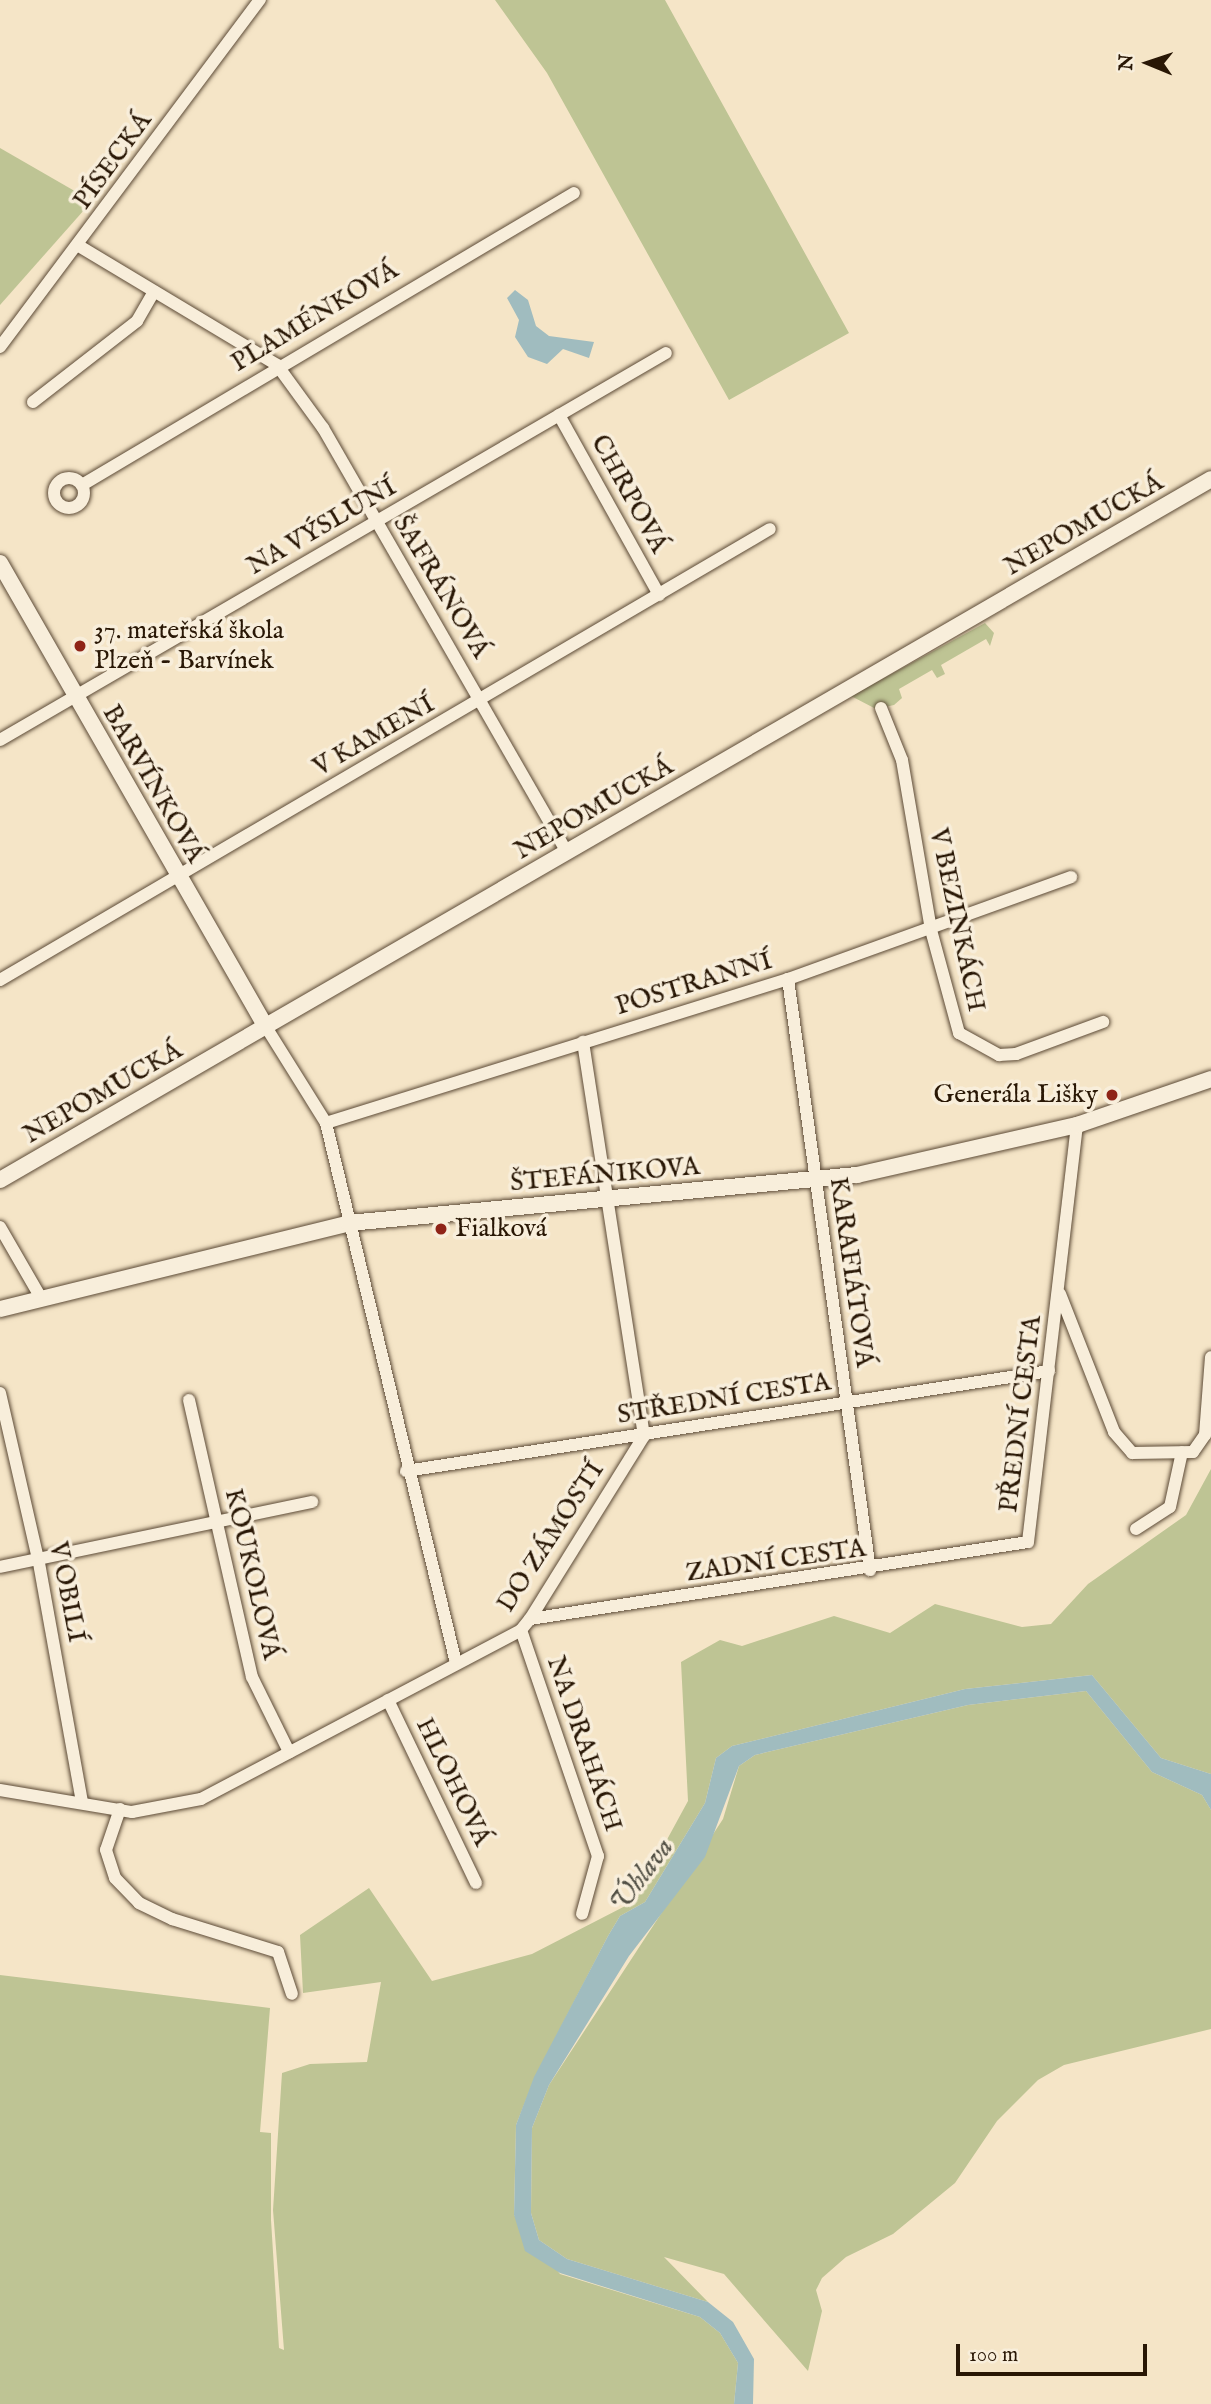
<!DOCTYPE html>
<meta charset="utf-8">
<style>
body{margin:0}
#map{position:relative;width:1211px;height:2404px;overflow:hidden;background:#f5e5c7;font-family:"IM FELL English",serif}
div>[style]{position:absolute}
.green>*{inset:0;background:#bec494}
.water>*{inset:0;background:#a0bcbf}
.roads{filter:drop-shadow(0 0 2px #5c4a36) drop-shadow(0 0 2px #5c4a36)}
.street>*{height:12px;margin:-6px;padding:0 6px;transform-origin:6px;border-radius:6px;background:#f8eedb}
.street>.ring{margin:-6px;padding:0;box-sizing:content-box;background:none;border:12px solid #f8eedb;border-radius:50%}
.secondary>*{height:16px;margin:-8px;padding:0 8px;transform-origin:8px;border-radius:8px;background:#f8eedb}
.dots>*{width:19px;height:19px;translate:-50% -50%;box-sizing:border-box;border:4px solid #f8eedb;border-radius:50%}
span{translate:-50% -50%;white-space:nowrap;text-align:center;line-height:1.15;-webkit-text-stroke:7px #f8eedb;paint-order:stroke}
.street-label{font-size:26px;color:#291705}
.poi-label{font-size:26px;color:#291705}
.left{translate:0 -50%;text-align:left}
.right{translate:-100% -50%;text-align:right}
.water-label{font-size:28px;color:#535146;font-style:italic}
.north{position:absolute;left:1113px;top:28px;width:70px;height:70px;-webkit-text-stroke:5px #f8eedb;paint-order:stroke;rotate:272deg;font-size:19px;font-weight:700;line-height:28px;text-align:center;color:#291705}
.north::after{content:'';display:block;margin:auto;width:24px;height:32px;background:#291705;clip-path:polygon(50% 0,100% 100%,50% 72%,0 100%)}
.scale{position:absolute;left:956px;top:2344px;width:191px;height:32px;box-sizing:border-box;border:4px solid #291705;border-top:0;padding-left:9px;font-size:21px;line-height:24px;white-space:nowrap;color:#291705;-webkit-text-stroke:5px #f8eedb;paint-order:stroke}
</style>
<div id="map">
<div class="green">
<i style="clip-path:polygon(495px 0,665px 0,849px 333px,729px 400px,547px 73px)"></i>
<i style="clip-path:polygon(0 148px,92px 201px,0 305px)"></i>
<i style="clip-path:polygon(985px 623px,994px 633px,990px 646px,986px 639px,941px 665px,945px 674px,937px 678px,932px 670px,899px 689px,902px 698px,894px 705px,876px 709px,851px 696px)"></i>
<i style="clip-path:polygon(1211px 1469px,1211px 1774px,1161px 1758px,1092px 1675px,965px 1689px,732px 1746px,716px 1758px,705px 1803px,645px 1902px,620px 1916px,608px 1936px,535px 2077px,516px 2125px,514px 2215px,560px 2274px,700px 2317px,720px 2333px,738px 2363px,734px 2404px,0 2404px,0 1975px,270px 2008px,260px 2132px,271px 2133px,271px 2220px,279px 2348px,284px 2350px,273px 2210px,282px 2073px,310px 2064px,367px 2062px,381px 1982px,303px 1993px,300px 1935px,369px 1888px,432px 1981px,532px 1954px,633px 1902px,688px 1801px,681px 1662px,720px 1640px,742px 1646px,834px 1616px,890px 1633px,935px 1604px,1022px 1627px,1051px 1624px,1088px 1584px,1186px 1515px)"></i>
<i style="clip-path:polygon(1086px 1691px,1152px 1772px,1202px 1795px,1211px 1810px,1211px 2029px,1064px 2065px,1038px 2080px,997px 2121px,955px 2183px,893px 2234px,846px 2257px,822px 2278px,816px 2290px,822px 2311px,808px 2371px,724px 2274px,664px 2257px,708px 2302px,567px 2259px,539px 2240px,531px 2213px,532px 2128px,549px 2085px,723px 1819px,739px 1766px,755px 1755px,968px 1705px)"></i>
</div>
<div class="water">
<i style="clip-path:polygon(515px 290px,528px 300px,536px 326px,549px 336px,594px 342px,589px 358px,563px 349px,547px 364px,528px 357px,515px 337px,519px 320px,507px 298px)"></i>
<i style="clip-path:polygon(1092px 1675px,1161px 1758px,1211px 1774px,1211px 1810px,1202px 1795px,1152px 1772px,1086px 1691px,968px 1705px,755px 1755px,739px 1766px,705px 1857px,629px 1956px,549px 2085px,532px 2128px,531px 2213px,539px 2240px,567px 2259px,708px 2302px,733px 2322px,754px 2359px,753px 2404px,734px 2404px,738px 2363px,720px 2333px,700px 2317px,560px 2273px,525px 2251px,514px 2215px,516px 2125px,534px 2077px,608px 1936px,620px 1916px,645px 1902px,705px 1803px,716px 1758px,732px 1746px,965px 1689px)"></i>
</div>
<div class="roads">
<div class="street">
<i style="left:79px;top:246px;width:231px;rotate:31deg"></i>
<i style="left:277px;top:365px;width:78px;rotate:53.9deg"></i>
<i style="left:323px;top:428px;width:490px;rotate:60.1deg"></i>
<i style="left:0;top:347px;width:434px;rotate:-53.2deg"></i>
<i style="left:33px;top:402px;width:132px;rotate:-37.9deg"></i>
<i style="left:137px;top:321px;width:34px;rotate:-60deg"></i>
<i style="left:559px;top:415px;width:206px;rotate:60.9deg"></i>
<i class="ring" style="left:54px;top:478px;width:18px;height:18px"></i>
<i style="left:82px;top:485px;width:572px;rotate:-30.69deg"></i>
<i style="left:881px;top:708px;width:56px;rotate:68deg"></i>
<i style="left:902px;top:760px;width:172px;rotate:80.3deg"></i>
<i style="left:931px;top:930px;width:107px;rotate:74.8deg"></i>
<i style="left:959px;top:1033px;width:46px;rotate:28.8deg"></i>
<i style="left:999px;top:1055px;width:17px;rotate:-3deg"></i>
<i style="left:1016px;top:1054px;width:93px;rotate:-20.2deg"></i>
<i style="left:0;top:740px;width:770px;rotate:-30.16deg"></i>
<i style="left:788px;top:979px;width:597px;rotate:82.1deg"></i>
<i style="left:0;top:980px;width:892px;rotate:-30.36deg"></i>
<i style="left:266px;top:1027px;width:113px;rotate:58deg"></i>
<i style="left:326px;top:1123px;width:551px;rotate:76.47deg"></i>
<i style="left:326px;top:1123px;width:484px;rotate:-17.3deg"></i>
<i style="left:788px;top:979px;width:301px;rotate:-19.8deg"></i>
<i style="left:0;top:1227px;width:82px;rotate:60deg"></i>
<i style="left:1060px;top:1294px;width:148px;rotate:68.6deg"></i>
<i style="left:1114px;top:1432px;width:28px;rotate:49deg"></i>
<i style="left:1132px;top:1453px;width:61px;rotate:-0.9deg"></i>
<i style="left:1193px;top:1452px;width:21px;rotate:-55deg"></i>
<i style="left:1205px;top:1435px;width:78px;rotate:-85.6deg"></i>
<i style="left:0;top:1393px;width:174px;rotate:77.1deg"></i>
<i style="left:39px;top:1563px;width:242px;rotate:79.8deg"></i>
<i style="left:189px;top:1400px;width:284px;rotate:77.2deg"></i>
<i style="left:252px;top:1677px;width:84px;rotate:63.7deg"></i>
<i style="left:406px;top:1471px;width:651px;rotate:-8.84deg"></i>
<i style="left:1136px;top:1529px;width:40px;rotate:-32.9deg"></i>
<i style="left:1170px;top:1507px;width:56px;rotate:-77.7deg"></i>
<i style="left:0;top:1567px;width:319px;rotate:-11.8deg"></i>
<i style="left:530px;top:1619px;width:504px;rotate:-8.79deg"></i>
<i style="left:1028px;top:1542px;width:420px;rotate:-83.3deg"></i>
<i style="left:521px;top:1630px;width:239px;rotate:71.2deg"></i>
<i style="left:598px;top:1856px;width:60px;rotate:105.4deg"></i>
<i style="left:388px;top:1700px;width:203px;rotate:64.3deg"></i>
<i style="left:0;top:1790px;width:134px;rotate:9.5deg"></i>
<i style="left:132px;top:1812px;width:70px;rotate:-10.7deg"></i>
<i style="left:201px;top:1799px;width:362px;rotate:-27.8deg"></i>
<i style="left:521px;top:1630px;width:14px;rotate:-51deg"></i>
<i style="left:530px;top:1619px;width:216px;rotate:-58.1deg"></i>
<i style="left:644px;top:1436px;width:399px;rotate:-98.8deg"></i>
<i style="left:120px;top:1809px;width:43px;rotate:108.9deg"></i>
<i style="left:106px;top:1850px;width:29px;rotate:72deg"></i>
<i style="left:115px;top:1878px;width:35px;rotate:46deg"></i>
<i style="left:139px;top:1903px;width:37px;rotate:26deg"></i>
<i style="left:172px;top:1919px;width:111px;rotate:17.3deg"></i>
<i style="left:278px;top:1952px;width:44px;rotate:71.6deg"></i>
</div>
<div class="secondary">
<i style="left:0;top:563px;width:535px;rotate:60.18deg"></i>
<i style="left:0;top:1180px;width:1399px;rotate:-30.06deg"></i>
<i style="left:0;top:1309px;width:359px;rotate:-13.8deg"></i>
<i style="left:349px;top:1223px;width:510px;rotate:-5.4deg"></i>
<i style="left:857px;top:1175px;width:226px;rotate:-12.8deg"></i>
<i style="left:1077px;top:1125px;width:142px;rotate:-18.9deg"></i>
</div>
</div>
<div class="dots">
<i style="left:80px;top:646px;background:#8f2418"></i>
<i style="left:1112px;top:1095px;background:#8f2418"></i>
<i style="left:441px;top:1229px;background:#8f2418"></i>
</div>
<div class="street-label">
<span style="left:113px;top:161px;rotate:-54deg">PÍSECKÁ</span>
<span style="left:315px;top:317px;rotate:-31deg">PLAMÉNKOVÁ</span>
<span style="left:629px;top:494px;rotate:61deg">CHRPOVÁ</span>
<span style="left:1084px;top:525px;rotate:-30deg">NEPOMUCKÁ</span>
<span style="left:322px;top:527px;rotate:-30deg">NA VÝSLUNÍ</span>
<span style="left:441px;top:587px;rotate:59deg">ŠAFRÁNOVÁ</span>
<span style="left:374px;top:736px;rotate:-30deg">V KAMENÍ</span>
<span style="left:153px;top:784px;rotate:60deg">BARVÍNKOVÁ</span>
<span style="left:594px;top:809px;rotate:-30deg">NEPOMUCKÁ</span>
<span style="left:957px;top:920px;rotate:78deg">V BEZINKÁCH</span>
<span style="left:694px;top:984px;rotate:-17deg">POSTRANNÍ</span>
<span style="left:103px;top:1093px;rotate:-30deg">NEPOMUCKÁ</span>
<span style="left:605px;top:1175px;rotate:-5deg">ŠTEFÁNIKOVA</span>
<span style="left:851px;top:1272px;rotate:82deg">KARAFIÁTOVÁ</span>
<span style="left:724px;top:1399px;rotate:-9deg">STŘEDNÍ CESTA</span>
<span style="left:1021px;top:1414px;rotate:-83deg">PŘEDNÍ CESTA</span>
<span style="left:551px;top:1537px;rotate:-57deg">DO ZÁMOSTÍ</span>
<span style="left:776px;top:1561px;rotate:-8deg">ZADNÍ CESTA</span>
<span style="left:252px;top:1574px;rotate:77deg">KOUKOLOVÁ</span>
<span style="left:67px;top:1592px;rotate:79deg">V OBILÍ</span>
<span style="left:584px;top:1744px;rotate:71deg">NA DRAHÁCH</span>
<span style="left:453px;top:1782px;rotate:64deg">HLOHOVÁ</span>
</div>
<div class="poi-label">
<span class="left" style="left:94px;top:646px">37. mateřská škola<br>Plzeň - Barvínek</span>
<span class="right" style="left:1098px;top:1095px">Generála Lišky</span>
<span class="left" style="left:455px;top:1229px">Fialková</span>
</div>
<div class="water-label">
<span style="left:643px;top:1876px;rotate:-53deg">Úhlava</span>
</div>
<div class="north">N</div>
<div class="scale">100 m</div>
</div>
